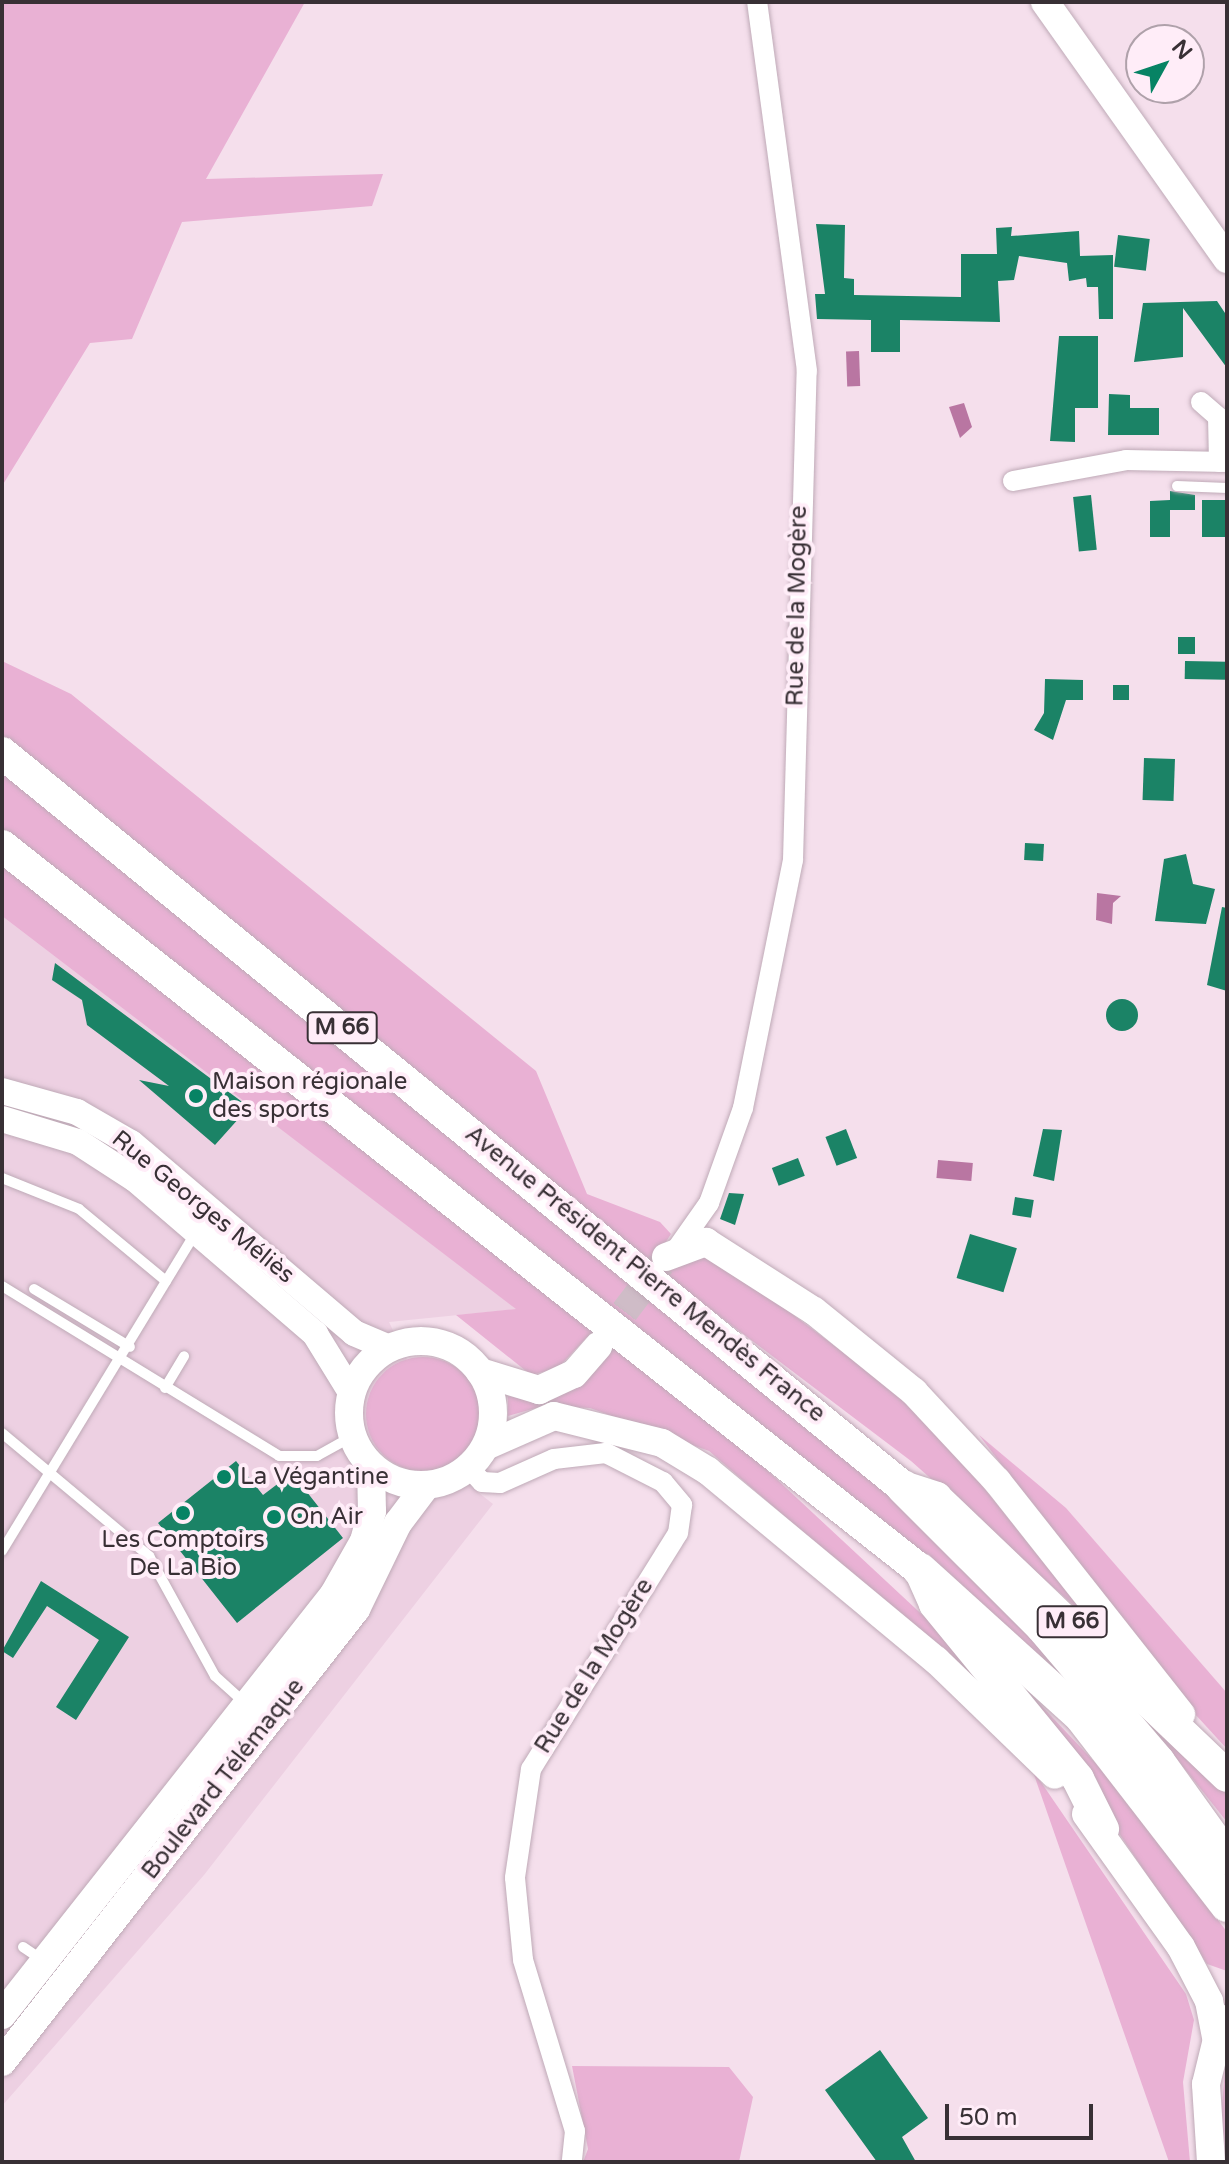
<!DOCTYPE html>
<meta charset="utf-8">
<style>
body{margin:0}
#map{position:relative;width:1229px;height:2164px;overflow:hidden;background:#f5dfec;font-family:"Varela Round",sans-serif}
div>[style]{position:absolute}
.built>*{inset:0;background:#edd0e2}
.green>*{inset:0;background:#e9b1d4}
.round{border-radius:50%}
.water>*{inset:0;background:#b976a2;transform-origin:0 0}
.building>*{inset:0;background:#1b8366;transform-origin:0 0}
.secondary-tunnel>*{height:28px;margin-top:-14px;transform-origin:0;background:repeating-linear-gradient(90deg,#cfbcc7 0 28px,transparent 0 42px)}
.roads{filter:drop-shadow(0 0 2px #bfaab7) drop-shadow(0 0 2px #bfaab7)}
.service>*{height:10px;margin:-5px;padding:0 5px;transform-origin:5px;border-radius:5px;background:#fff}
.minor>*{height:20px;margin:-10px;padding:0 10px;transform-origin:10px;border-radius:10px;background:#fff}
.tertiary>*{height:26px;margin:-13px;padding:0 13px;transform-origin:13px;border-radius:13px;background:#fff}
.secondary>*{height:28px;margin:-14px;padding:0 14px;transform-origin:14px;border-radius:14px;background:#fff}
.secondary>.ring{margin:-14px;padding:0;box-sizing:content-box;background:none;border:28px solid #fff;border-radius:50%}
.primary>*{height:32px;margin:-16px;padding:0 16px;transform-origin:16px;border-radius:16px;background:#fff}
.trunk>*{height:34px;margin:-17px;padding:0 17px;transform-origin:17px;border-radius:17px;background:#fff}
.dots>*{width:22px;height:22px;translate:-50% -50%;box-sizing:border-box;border:4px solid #ffedf8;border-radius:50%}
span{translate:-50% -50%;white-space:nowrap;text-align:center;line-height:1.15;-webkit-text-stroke:8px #ffedf8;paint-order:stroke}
.shield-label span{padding:2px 6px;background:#ffedf8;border:2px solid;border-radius:6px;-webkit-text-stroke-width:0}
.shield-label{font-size:22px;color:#383035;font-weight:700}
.street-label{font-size:24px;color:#383035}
.poi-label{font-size:24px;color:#383035}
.left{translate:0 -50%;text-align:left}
.frame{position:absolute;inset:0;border:4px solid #383035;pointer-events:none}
.north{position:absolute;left:1125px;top:24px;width:80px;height:80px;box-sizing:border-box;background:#ffedf8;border:2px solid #afa1aa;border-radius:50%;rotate:50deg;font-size:22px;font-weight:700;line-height:32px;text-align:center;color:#383035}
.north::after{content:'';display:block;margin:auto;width:28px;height:36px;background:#078364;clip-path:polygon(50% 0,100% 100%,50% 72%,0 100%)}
.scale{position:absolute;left:945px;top:2104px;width:148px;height:36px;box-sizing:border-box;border:4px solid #383035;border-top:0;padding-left:10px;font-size:24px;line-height:28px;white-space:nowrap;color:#383035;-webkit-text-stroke:6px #ffedf8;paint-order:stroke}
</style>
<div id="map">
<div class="built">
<i style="clip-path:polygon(2px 916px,517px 1309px,389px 1322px,407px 1359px,382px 1374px,368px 1398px,380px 1452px,404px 1468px,446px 1467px,493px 1504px,204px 1875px,2px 2106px)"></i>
</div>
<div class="green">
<i style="clip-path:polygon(2px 2px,305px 2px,206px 179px,383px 174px,372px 206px,182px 222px,132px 339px,90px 343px,2px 486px)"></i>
<i style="clip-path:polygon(2px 661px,71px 694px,536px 1071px,587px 1194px,660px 1222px,671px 1234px,658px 1254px,708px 1251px,924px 1413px,1087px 1617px,911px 1461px,648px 1262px,2px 738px)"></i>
<i style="clip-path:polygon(2px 765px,657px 1297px,943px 1543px,1096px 1710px,2px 834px)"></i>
<i style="clip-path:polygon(2px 860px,726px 1432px,974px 1663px,965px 1672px,709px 1451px,590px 1408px,543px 1406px,508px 1416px,508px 1396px,529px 1400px,603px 1350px,587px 1337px,558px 1368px,531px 1375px,456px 1315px,516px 1309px,2px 916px)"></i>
<i class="round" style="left:366px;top:1357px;width:114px;height:114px"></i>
<i style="clip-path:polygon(979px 1435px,1066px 1508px,1227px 1693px,1227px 1749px,1172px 1689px)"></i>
<i style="clip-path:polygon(1034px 1698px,1120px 1789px,1227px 1932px,1227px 1971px,1207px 1964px,1030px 1701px)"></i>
<i style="clip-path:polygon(1133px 1704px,1148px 1707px,1227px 1794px,1227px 1822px)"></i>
<i style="clip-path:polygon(1032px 1769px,1186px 1994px,1194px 2020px,1183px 2082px,1190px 2162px,1169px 2162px)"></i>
<i style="clip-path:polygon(1227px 2047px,1227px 2159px,1221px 2117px)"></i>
<i style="clip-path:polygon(572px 2066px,729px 2067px,753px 2097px,739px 2162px,583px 2162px,588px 2149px)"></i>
</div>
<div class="water">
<i style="left:859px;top:351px;width:35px;height:13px;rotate:88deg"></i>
<i style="clip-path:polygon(964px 403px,972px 427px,960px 438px,949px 407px)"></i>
<i style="clip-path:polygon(1097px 893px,1121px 896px,1113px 903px,1112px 924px,1096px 920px)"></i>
<i style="left:938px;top:1160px;width:35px;height:18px;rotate:5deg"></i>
</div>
<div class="building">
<i style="clip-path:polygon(816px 224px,845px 225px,844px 278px,854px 279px,854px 295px,961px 297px,961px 254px,997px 254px,996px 228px,1012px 227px,1011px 236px,1079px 231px,1080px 256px,1113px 255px,1113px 319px,1099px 319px,1098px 287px,1087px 287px,1086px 278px,1069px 281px,1067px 263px,1019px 256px,1014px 280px,998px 281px,1000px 322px,900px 320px,900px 352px,871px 352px,871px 320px,817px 319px,815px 294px,825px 294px)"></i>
<i style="left:1118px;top:235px;width:32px;height:32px;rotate:7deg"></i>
<i style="clip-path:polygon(1217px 301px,1227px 316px,1227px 368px,1183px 308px,1183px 357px,1134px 362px,1143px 303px)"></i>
<i style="clip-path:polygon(1059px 336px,1098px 336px,1098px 408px,1075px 408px,1075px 442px,1050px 441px)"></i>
<i style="clip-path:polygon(1109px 394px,1130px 395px,1130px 408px,1159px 408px,1159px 435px,1108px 435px)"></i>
<i style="clip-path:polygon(1170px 491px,1195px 495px,1195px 510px,1170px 510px,1170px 537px,1150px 537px,1150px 501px,1170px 500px)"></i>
<i style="left:1091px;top:495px;width:55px;height:18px;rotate:84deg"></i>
<i style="left:1202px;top:500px;width:25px;height:37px"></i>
<i style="left:1178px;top:637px;width:17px;height:17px"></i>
<i style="left:1185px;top:661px;width:42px;height:18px;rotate:1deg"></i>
<i style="clip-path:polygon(1045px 679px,1083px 680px,1083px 700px,1066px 700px,1053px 740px,1034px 730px,1044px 713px)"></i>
<i style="left:1113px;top:685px;width:16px;height:15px"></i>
<i style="left:1144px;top:758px;width:31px;height:42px;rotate:2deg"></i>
<i style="left:1025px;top:843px;width:19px;height:17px;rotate:3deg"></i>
<i style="clip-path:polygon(1186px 854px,1193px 884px,1215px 889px,1206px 924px,1155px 921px,1164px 859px)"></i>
<i style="clip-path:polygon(1222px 907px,1227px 908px,1227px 991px,1207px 985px)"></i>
<i style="clip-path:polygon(55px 963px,249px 1107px,215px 1145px,139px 1080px,169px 1086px,87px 1025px,82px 1000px,52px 980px)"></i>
<i class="round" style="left:1106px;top:999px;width:32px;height:32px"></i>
<i style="left:846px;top:1129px;width:31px;height:22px;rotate:69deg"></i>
<i style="clip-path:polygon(1043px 1129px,1062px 1130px,1054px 1181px,1033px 1176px)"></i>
<i style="left:798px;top:1158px;width:19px;height:28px;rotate:69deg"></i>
<i style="clip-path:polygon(729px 1193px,744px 1194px,735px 1225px,720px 1219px)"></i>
<i style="left:1015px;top:1197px;width:19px;height:18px;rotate:9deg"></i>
<i style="left:970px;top:1234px;width:49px;height:46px;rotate:17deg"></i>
<i style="clip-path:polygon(236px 1461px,263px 1495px,292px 1473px,343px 1538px,237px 1623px,158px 1523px)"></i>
<i style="clip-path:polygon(41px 1581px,129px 1637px,76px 1720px,56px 1707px,99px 1640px,47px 1606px,13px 1658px,2px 1651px)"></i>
<i style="clip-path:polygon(880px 2050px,928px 2118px,902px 2137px,916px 2162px,877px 2162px,825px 2090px)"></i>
</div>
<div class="secondary-tunnel">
<i style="left:599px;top:1345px;width:102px;rotate:-52.6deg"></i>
</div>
<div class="roads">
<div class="service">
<i style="left:1177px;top:486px;width:50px;rotate:2.3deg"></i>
<i style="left:2px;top:1178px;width:83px;rotate:21.9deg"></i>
<i style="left:79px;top:1209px;width:113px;rotate:39.6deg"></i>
<i style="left:2px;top:1286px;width:325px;rotate:31.5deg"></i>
<i style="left:279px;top:1456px;width:38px"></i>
<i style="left:317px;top:1456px;width:41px;rotate:-29.1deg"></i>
<i style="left:34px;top:1289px;width:112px;rotate:31.1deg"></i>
<i style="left:165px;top:1388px;width:37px;rotate:-59deg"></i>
<i style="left:2px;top:1433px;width:192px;rotate:39.9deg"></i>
<i style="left:149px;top:1556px;width:137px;rotate:61.2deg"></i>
<i style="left:215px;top:1676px;width:42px;rotate:42.1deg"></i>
<i style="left:2px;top:1551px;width:371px;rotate:-58.7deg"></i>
<i style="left:23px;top:1947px;width:23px;rotate:34deg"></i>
</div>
<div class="minor">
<i style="left:1201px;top:402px;width:23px;rotate:41deg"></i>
<i style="left:1218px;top:417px;width:45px;rotate:88.7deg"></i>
<i style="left:1013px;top:481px;width:115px;rotate:-10.5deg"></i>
<i style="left:1126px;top:460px;width:101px;rotate:1.1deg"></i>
<i style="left:678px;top:1247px;width:54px;rotate:-54.8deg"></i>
<i style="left:709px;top:1203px;width:101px;rotate:-70.3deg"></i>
<i style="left:743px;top:1108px;width:253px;rotate:-78.6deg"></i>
<i style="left:793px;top:860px;width:489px;rotate:-88.4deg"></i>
<i style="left:807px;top:371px;width:372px;rotate:-97.7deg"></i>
<i style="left:469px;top:1468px;width:19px;rotate:47deg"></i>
<i style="left:482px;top:1482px;width:18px;rotate:3deg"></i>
<i style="left:500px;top:1483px;width:59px;rotate:-24deg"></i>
<i style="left:554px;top:1459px;width:52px;rotate:-6.6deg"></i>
<i style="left:606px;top:1453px;width:64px;rotate:27deg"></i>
<i style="left:663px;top:1482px;width:30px;rotate:50deg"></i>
<i style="left:682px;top:1505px;width:28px;rotate:98deg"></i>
<i style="left:678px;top:1533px;width:278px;rotate:121.9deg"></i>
<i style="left:531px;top:1769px;width:110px;rotate:98.4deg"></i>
<i style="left:515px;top:1878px;width:82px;rotate:84.4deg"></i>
<i style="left:523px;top:1960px;width:179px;rotate:73.1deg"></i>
<i style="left:575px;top:2131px;width:31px;rotate:96deg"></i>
</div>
<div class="tertiary">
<i style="left:2px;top:1091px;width:78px;rotate:15.6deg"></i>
<i style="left:77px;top:1112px;width:62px;rotate:29.9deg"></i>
<i style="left:131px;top:1143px;width:293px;rotate:40.4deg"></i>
<i style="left:354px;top:1333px;width:39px;rotate:23deg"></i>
<i style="left:2px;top:1119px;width:79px;rotate:16.8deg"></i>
<i style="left:78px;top:1142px;width:68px;rotate:33deg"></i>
<i style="left:135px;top:1179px;width:238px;rotate:40.7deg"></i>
<i style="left:315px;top:1334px;width:70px;rotate:58.3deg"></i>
</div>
<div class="secondary">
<i style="left:1045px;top:2px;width:315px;rotate:54.7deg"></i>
<i style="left:666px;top:1257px;width:43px;rotate:-20.6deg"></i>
<i style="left:706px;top:1242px;width:128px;rotate:32.6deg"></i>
<i style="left:814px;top:1311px;width:129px;rotate:39deg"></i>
<i style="left:914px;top:1392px;width:122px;rotate:47deg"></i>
<i style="left:997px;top:1481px;width:297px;rotate:51.7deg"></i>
<i class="ring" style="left:349px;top:1341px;width:116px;height:116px"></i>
<i style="left:480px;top:1372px;width:62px;rotate:17deg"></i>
<i style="left:539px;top:1390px;width:38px;rotate:-25deg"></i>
<i style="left:574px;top:1374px;width:37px;rotate:-49deg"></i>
<i style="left:486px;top:1446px;width:74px;rotate:-23.8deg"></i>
<i style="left:554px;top:1416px;width:111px;rotate:14deg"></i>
<i style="left:662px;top:1443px;width:54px;rotate:31.3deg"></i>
<i style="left:708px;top:1471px;width:296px;rotate:39.7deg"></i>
<i style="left:936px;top:1660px;width:165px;rotate:44deg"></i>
<i style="left:1086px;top:1814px;width:163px;rotate:54.5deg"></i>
<i style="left:1181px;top:1947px;width:61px;rotate:62.6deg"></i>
<i style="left:1209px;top:2001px;width:36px;rotate:79deg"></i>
<i style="left:2px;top:2015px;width:536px;rotate:-51.74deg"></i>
<i style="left:334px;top:1594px;width:61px;rotate:-60.5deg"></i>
<i style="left:364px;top:1541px;width:31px;rotate:-75deg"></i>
<i style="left:372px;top:1511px;width:45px;rotate:-91.3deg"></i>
<i style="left:2px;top:2062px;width:575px;rotate:-51.99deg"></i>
<i style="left:356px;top:1609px;width:96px;rotate:-64deg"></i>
<i style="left:398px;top:1523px;width:46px;rotate:-52.9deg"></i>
<i style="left:1211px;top:2162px;width:78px;rotate:-93.7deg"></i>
<i style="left:1206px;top:2084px;width:67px;rotate:-76.2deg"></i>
</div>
<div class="primary">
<i style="left:2px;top:753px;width:1162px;rotate:39.17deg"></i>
<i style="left:903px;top:1487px;width:35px;rotate:18deg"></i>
<i style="left:936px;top:1498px;width:402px;rotate:43.7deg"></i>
<i style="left:2px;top:846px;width:1169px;rotate:38.26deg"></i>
<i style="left:920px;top:1570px;width:37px;rotate:66deg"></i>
<i style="left:935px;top:1604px;width:226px;rotate:50.7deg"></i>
<i style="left:1078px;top:1779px;width:56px;rotate:63.4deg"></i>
</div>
<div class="trunk">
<i style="left:903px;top:1487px;width:197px;rotate:45deg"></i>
<i style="left:1042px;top:1626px;width:179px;rotate:49.5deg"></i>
<i style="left:1158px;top:1762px;width:118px;rotate:54.3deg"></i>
<i style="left:920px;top:1570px;width:217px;rotate:42.2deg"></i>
<i style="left:1081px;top:1716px;width:239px;rotate:52.3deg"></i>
</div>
</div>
<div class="dots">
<i style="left:196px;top:1096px;background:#078364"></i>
<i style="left:224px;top:1477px;background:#078364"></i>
<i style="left:183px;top:1513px;background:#078364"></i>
<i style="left:274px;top:1517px;background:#078364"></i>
</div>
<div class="shield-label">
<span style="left:342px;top:1028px">M 66</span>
<span style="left:1072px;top:1622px">M 66</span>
</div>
<div class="street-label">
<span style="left:797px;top:606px;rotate:-89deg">Rue de la Mogère</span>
<span style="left:203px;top:1207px;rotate:39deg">Rue Georges Méliès</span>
<span style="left:645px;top:1274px;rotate:39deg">Avenue Président Pierre Mendès France</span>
<span style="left:594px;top:1666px;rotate:-58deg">Rue de la Mogère</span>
<span style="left:223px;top:1779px;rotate:-52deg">Boulevard Télémaque</span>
</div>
<div class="poi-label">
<span class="left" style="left:212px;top:1096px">Maison régionale<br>des sports</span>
<span class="left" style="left:240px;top:1477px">La Végantine</span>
<span class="left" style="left:290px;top:1517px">On Air</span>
<span style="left:183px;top:1554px">Les Comptoirs<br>De La Bio</span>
</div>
<div class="frame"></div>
<div class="north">N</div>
<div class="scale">50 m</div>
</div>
